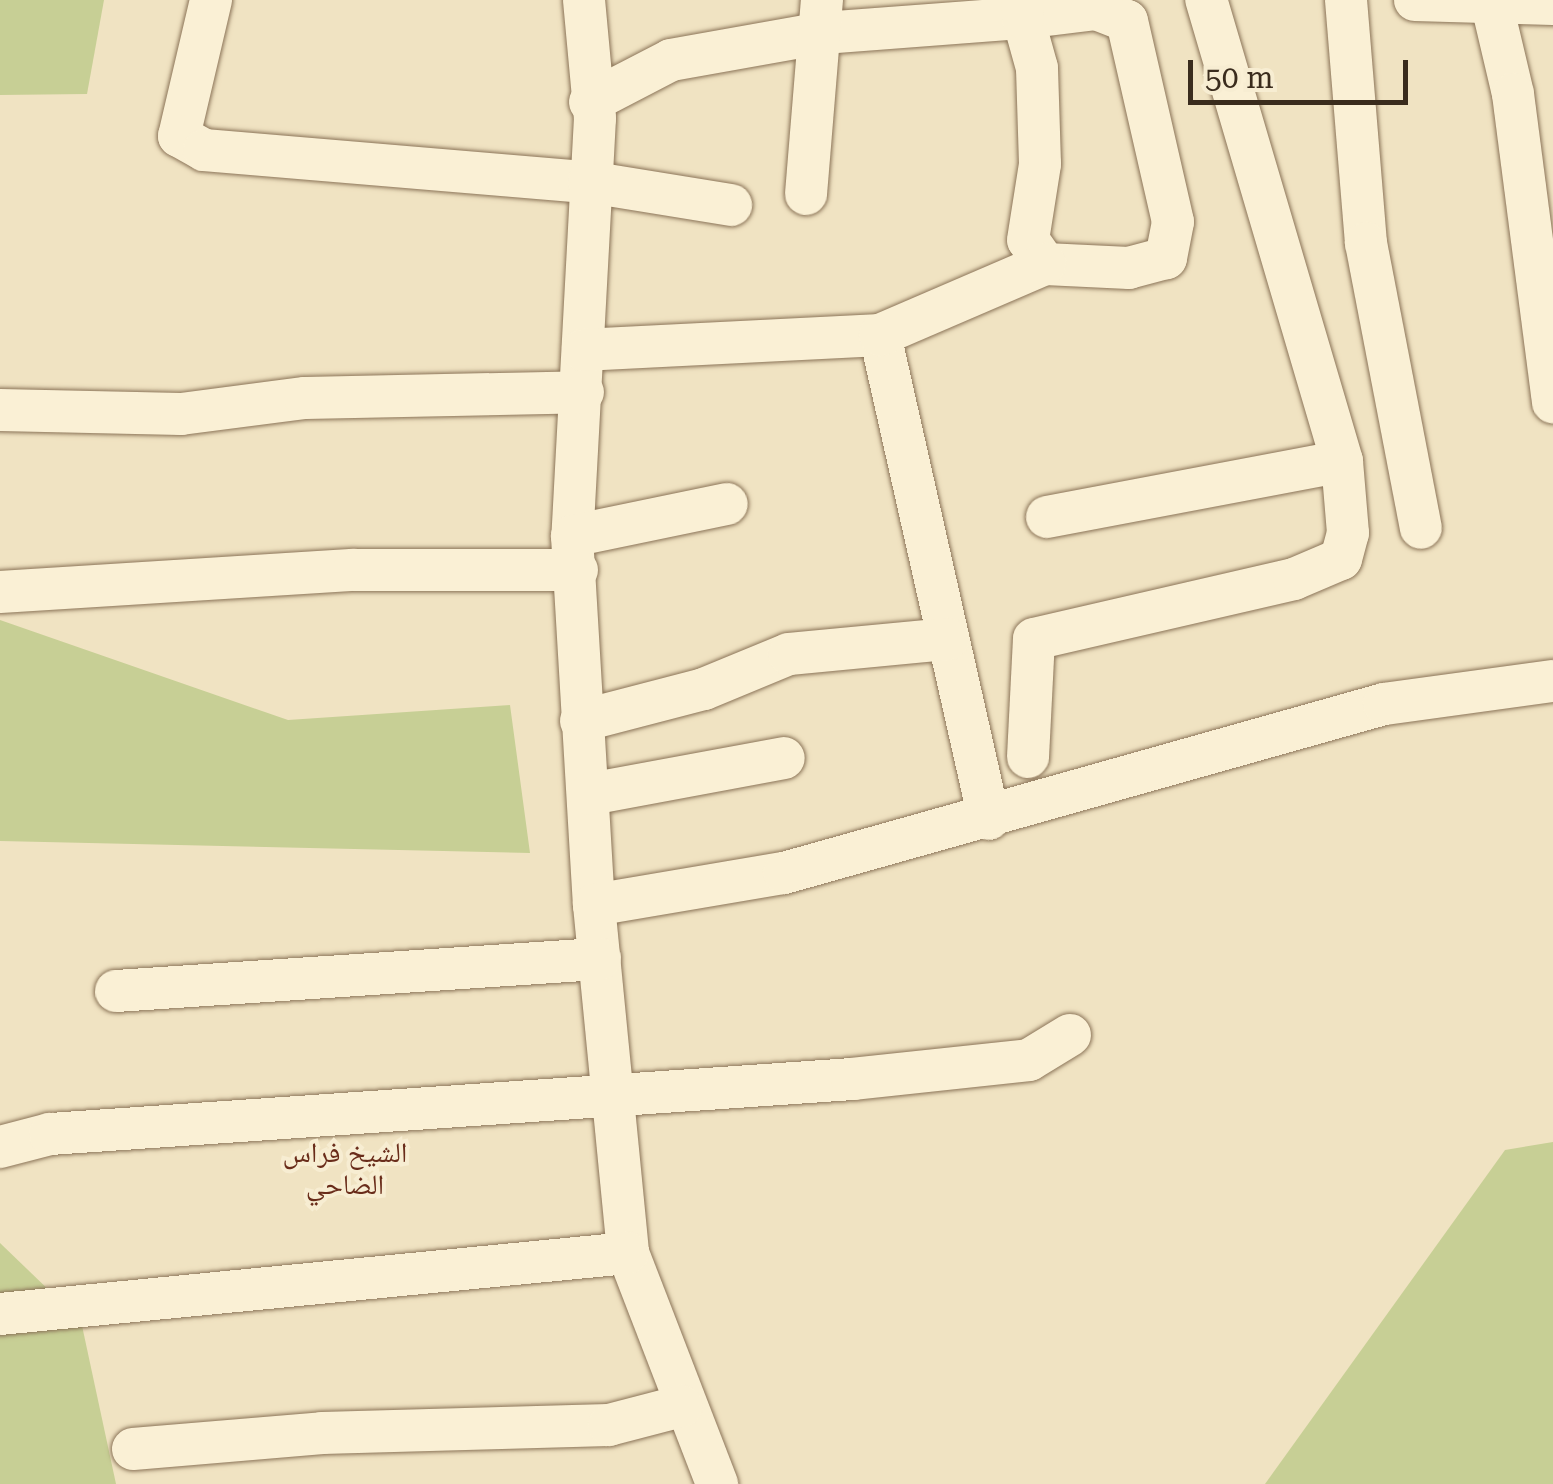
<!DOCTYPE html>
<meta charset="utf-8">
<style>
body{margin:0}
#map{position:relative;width:1553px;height:1484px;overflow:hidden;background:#f0e3c2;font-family:"Roboto Serif","Noto Naskh Arabic",serif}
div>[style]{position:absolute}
.green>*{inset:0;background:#c7cf95}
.roads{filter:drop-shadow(0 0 2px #8b7458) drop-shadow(0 0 2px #8b7458)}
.minor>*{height:42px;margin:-21px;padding:0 21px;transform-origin:21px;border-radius:21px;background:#faf0d5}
span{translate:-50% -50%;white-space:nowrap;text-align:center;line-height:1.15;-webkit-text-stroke:8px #f7edd2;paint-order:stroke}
.neighbourhood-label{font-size:28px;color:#692c1a}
.scale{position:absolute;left:1188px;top:60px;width:220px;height:45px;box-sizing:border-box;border:5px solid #3a2c1d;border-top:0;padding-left:12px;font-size:30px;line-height:35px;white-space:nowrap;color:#3a2c1d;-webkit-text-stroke:8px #f7edd2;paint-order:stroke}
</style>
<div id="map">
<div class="green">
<i style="clip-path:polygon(0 0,104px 0,87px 94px,0 95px)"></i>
<i style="clip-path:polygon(0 620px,288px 720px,510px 705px,530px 853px,0 841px)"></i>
<i style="clip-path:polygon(1553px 1142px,1553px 1484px,1265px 1484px,1505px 1150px)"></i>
<i style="clip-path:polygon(0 1243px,81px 1321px,116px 1484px,0 1484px)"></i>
</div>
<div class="roads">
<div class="minor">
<i style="left:211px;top:0;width:140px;rotate:103.2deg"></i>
<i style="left:179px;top:136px;width:29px;rotate:29deg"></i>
<i style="left:204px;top:150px;width:386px;rotate:4.8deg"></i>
<i style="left:589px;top:182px;width:144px;rotate:9.2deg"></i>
<i style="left:584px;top:0;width:119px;rotate:84.7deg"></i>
<i style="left:595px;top:118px;width:419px;rotate:93.1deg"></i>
<i style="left:572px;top:536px;width:370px;rotate:86.6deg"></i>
<i style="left:594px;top:905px;width:350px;rotate:84.4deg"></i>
<i style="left:628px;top:1253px;width:248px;rotate:68.9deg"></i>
<i style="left:1346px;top:0;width:244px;rotate:85.3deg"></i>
<i style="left:1366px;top:243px;width:290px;rotate:79.1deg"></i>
<i style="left:1415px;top:0;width:138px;rotate:1.7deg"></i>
<i style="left:1492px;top:5px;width:91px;rotate:76.7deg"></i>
<i style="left:1513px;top:94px;width:311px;rotate:82.6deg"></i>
<i style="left:590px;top:102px;width:91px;rotate:-27.4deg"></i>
<i style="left:671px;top:60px;width:154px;rotate:-10.1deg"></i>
<i style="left:823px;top:33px;width:201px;rotate:-4.3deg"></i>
<i style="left:1023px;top:18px;width:74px;rotate:-7deg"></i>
<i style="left:1096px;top:9px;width:33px;rotate:21deg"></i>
<i style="left:1127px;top:21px;width:206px;rotate:77.1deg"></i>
<i style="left:1173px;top:222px;width:37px;rotate:101deg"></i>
<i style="left:1166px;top:258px;width:38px;rotate:165deg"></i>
<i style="left:1129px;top:268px;width:84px;rotate:-177.3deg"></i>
<i style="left:1045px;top:264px;width:29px;rotate:-125deg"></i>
<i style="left:1028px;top:240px;width:77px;rotate:-81deg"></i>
<i style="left:1040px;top:164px;width:96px;rotate:-91.8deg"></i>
<i style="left:1037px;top:68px;width:52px;rotate:-105.6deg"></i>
<i style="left:1023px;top:18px;width:18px;rotate:-93deg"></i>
<i style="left:806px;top:194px;width:195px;rotate:-85.3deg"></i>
<i style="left:880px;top:335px;width:496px;rotate:77.3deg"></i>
<i style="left:583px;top:350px;width:297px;rotate:-2.9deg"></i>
<i style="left:880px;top:335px;width:180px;rotate:-23.3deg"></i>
<i style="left:0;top:410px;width:181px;rotate:1.3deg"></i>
<i style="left:181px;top:414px;width:125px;rotate:-7.4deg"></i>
<i style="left:305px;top:398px;width:278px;rotate:-1.2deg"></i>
<i style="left:1047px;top:517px;width:300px;rotate:-10.7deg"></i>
<i style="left:572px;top:536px;width:158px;rotate:-11.7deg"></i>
<i style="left:0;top:592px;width:355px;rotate:-3.6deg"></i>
<i style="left:354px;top:570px;width:223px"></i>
<i style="left:581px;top:721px;width:127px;rotate:-14.6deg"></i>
<i style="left:704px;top:689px;width:92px;rotate:-22.4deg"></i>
<i style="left:789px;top:654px;width:160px;rotate:-5.4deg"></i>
<i style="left:1028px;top:757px;width:118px;rotate:-87.1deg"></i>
<i style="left:1034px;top:639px;width:267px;rotate:-13deg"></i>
<i style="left:1294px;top:579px;width:51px;rotate:-23.1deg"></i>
<i style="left:1341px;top:559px;width:27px;rotate:-75deg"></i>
<i style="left:1348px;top:533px;width:72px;rotate:-94.8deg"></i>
<i style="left:1342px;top:461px;width:481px;rotate:-106.4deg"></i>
<i style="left:590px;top:794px;width:197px;rotate:-10.5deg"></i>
<i style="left:594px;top:905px;width:193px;rotate:-9.6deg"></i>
<i style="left:784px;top:873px;width:623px;rotate:-15.73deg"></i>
<i style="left:1384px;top:704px;width:171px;rotate:-7.8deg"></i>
<i style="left:116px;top:991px;width:485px;rotate:-3.8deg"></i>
<i style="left:0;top:1147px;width:52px;rotate:-14.6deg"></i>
<i style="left:50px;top:1134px;width:804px;rotate:-3.92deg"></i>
<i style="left:852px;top:1079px;width:178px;rotate:-6.1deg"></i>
<i style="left:1029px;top:1060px;width:48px;rotate:-31.4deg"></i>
<i style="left:0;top:1314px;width:631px;rotate:-5.55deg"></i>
<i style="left:133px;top:1449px;width:190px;rotate:-4.8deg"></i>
<i style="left:322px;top:1433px;width:287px;rotate:-1.6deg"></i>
<i style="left:609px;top:1425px;width:75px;rotate:-14.6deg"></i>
</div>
</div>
<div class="neighbourhood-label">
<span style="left:345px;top:1169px">الشيخ فراس<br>الضاحي</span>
</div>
<div class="scale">50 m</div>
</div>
